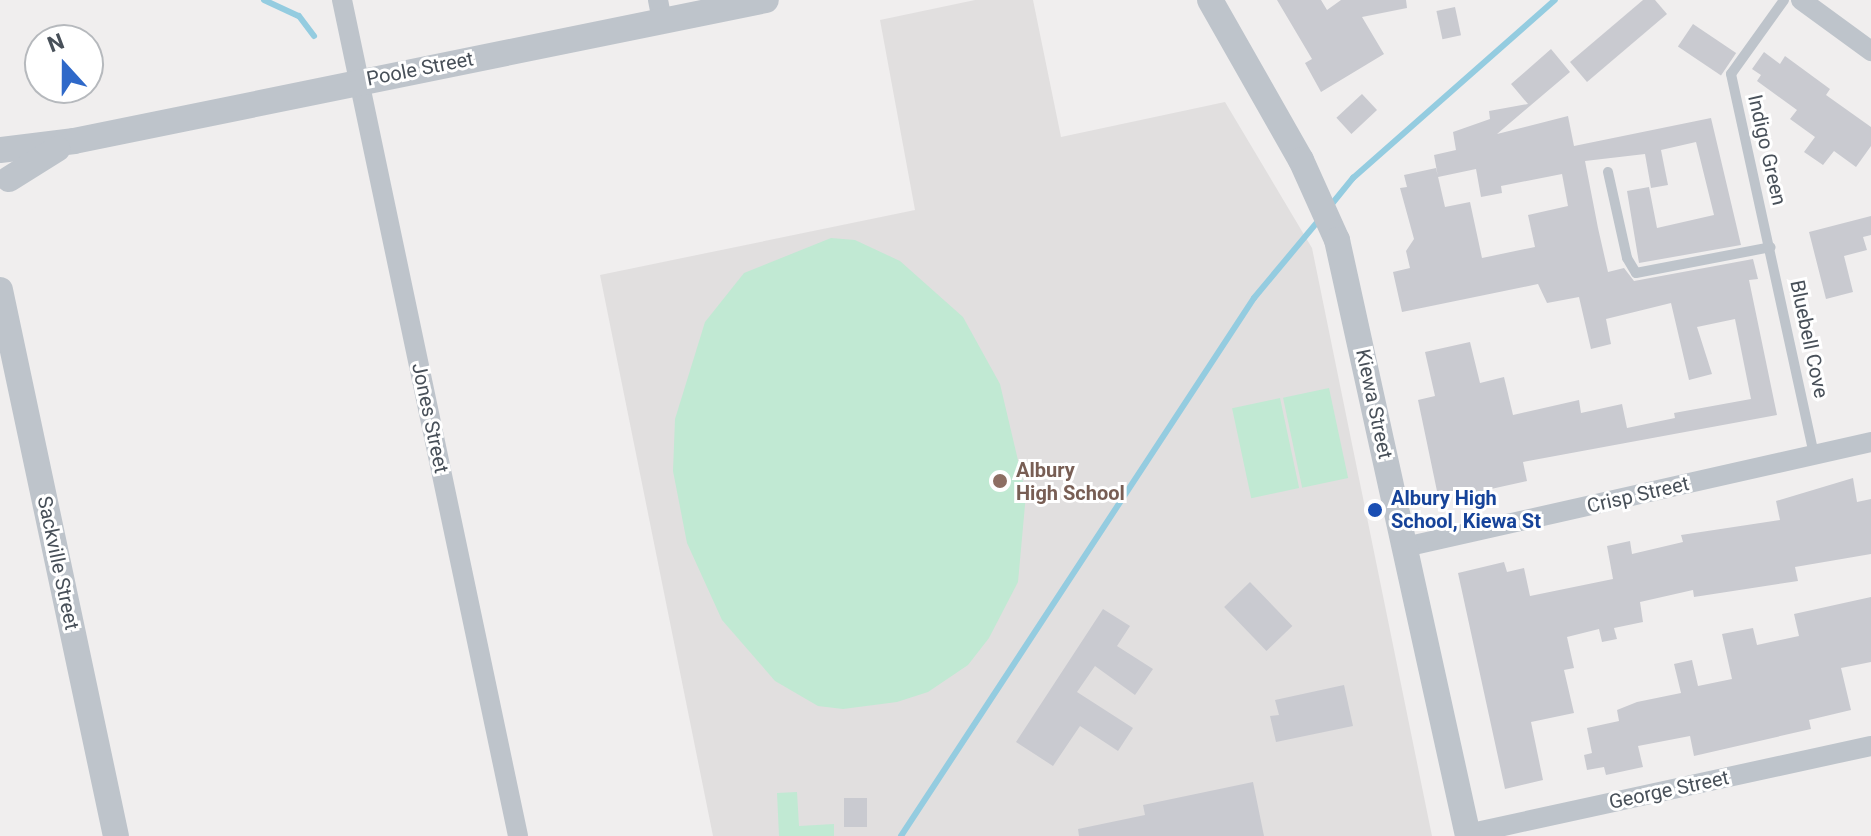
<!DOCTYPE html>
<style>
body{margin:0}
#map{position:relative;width:1871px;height:836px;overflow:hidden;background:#f0eeee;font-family:Roboto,sans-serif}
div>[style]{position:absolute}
.education>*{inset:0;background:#e1dfdf}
.green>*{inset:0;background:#c1e9d3;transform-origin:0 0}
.stream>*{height:6px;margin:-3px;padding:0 3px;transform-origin:3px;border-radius:3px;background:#94cce0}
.building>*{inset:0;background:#c9cad0;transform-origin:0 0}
.service>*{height:10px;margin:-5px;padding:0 5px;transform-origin:5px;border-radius:5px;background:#bec4cb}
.minor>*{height:20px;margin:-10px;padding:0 10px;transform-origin:10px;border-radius:10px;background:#bec4cb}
.tertiary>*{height:26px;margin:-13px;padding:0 13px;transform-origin:13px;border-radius:13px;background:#bec4cb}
.dots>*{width:22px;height:22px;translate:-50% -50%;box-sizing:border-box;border:4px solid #fff;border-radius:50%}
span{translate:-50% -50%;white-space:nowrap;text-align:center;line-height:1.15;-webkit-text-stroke:6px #fff;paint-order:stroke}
.street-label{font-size:20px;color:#485059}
.education-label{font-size:20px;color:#785e54;font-weight:700}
.left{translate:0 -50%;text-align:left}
.transit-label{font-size:20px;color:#164399;font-weight:700}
.north{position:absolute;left:24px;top:24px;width:80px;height:80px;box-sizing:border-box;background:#fff;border:2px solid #b6b9bd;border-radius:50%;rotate:339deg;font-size:22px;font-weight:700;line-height:32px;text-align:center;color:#485059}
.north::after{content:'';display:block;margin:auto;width:28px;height:36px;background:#2f69c9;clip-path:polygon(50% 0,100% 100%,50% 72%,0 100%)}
</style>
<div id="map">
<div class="education">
<i style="clip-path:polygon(975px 0,1033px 0,1061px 137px,1225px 102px,1312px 248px,1432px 836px,713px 836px,600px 275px,915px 210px,880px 20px)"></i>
</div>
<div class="green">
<i style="clip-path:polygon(831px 238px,855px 240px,900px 261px,963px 317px,1000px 384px,1026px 494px,1018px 582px,989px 638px,968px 665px,928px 692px,897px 702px,843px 709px,818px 706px,775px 681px,722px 620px,687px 543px,673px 471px,675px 419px,705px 322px,744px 273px)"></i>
<i style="left:1329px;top:388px;width:92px;height:47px;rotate:78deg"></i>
<i style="left:1280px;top:398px;width:92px;height:49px;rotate:78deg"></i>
<i style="clip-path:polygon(797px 792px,799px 826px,834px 824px,834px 836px,779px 836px,777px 793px)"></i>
</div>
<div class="stream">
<i style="left:264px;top:0;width:38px;rotate:25deg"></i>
<i style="left:299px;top:16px;width:25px;rotate:53deg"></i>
<i style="left:1331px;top:205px;width:35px;rotate:-51deg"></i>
<i style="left:1353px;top:178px;width:269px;rotate:-41.4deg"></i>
<i style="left:901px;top:836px;width:643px;rotate:-56.73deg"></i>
<i style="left:1254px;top:298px;width:102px;rotate:-50.2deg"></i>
</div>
<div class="building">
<i style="clip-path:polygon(1277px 0,1321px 0,1327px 10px,1341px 0,1406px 0,1407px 8px,1362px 17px,1384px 54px,1321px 92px,1305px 63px,1312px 59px)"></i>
<i style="clip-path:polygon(1643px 0,1655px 0,1667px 14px,1587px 82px,1570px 62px)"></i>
<i style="left:1455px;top:7px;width:29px;height:19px;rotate:78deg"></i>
<i style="left:1693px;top:24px;width:52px;height:27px;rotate:34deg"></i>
<i style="clip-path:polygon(1551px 49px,1570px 72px,1497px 134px,1568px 116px,1574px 146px,1711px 118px,1741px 245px,1639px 263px,1627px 191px,1649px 187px,1657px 228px,1714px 215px,1696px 142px,1661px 150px,1668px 185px,1651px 188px,1645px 154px,1585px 161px,1598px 228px,1608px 272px,1624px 268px,1634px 281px,1753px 259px,1758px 279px,1749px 280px,1777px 415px,1523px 462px,1527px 481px,1491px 489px,1493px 495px,1473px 500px,1471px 494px,1438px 496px,1418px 400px,1435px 396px,1425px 352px,1470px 342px,1480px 383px,1504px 377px,1513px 415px,1579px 400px,1581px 413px,1622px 404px,1627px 428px,1675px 418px,1674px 413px,1751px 399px,1735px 319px,1697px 327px,1712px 374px,1689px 380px,1671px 303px,1606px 319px,1611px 344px,1591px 349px,1579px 297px,1547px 303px,1538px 284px,1402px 312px,1393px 272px,1410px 268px,1406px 251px,1414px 239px,1400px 188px,1407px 187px,1404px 175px,1436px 168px,1445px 207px,1470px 202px,1482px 258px,1535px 247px,1528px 215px,1568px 206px,1562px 174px,1501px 186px,1502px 193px,1481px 197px,1476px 169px,1438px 177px,1434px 155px,1456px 150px,1453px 132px,1490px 119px,1489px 111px,1528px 104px,1511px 84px)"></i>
<i style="clip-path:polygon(1764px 52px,1780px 64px,1785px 56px,1830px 89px,1826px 95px,1871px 127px,1871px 146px,1856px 167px,1834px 151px,1823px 165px,1804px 152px,1815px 137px,1790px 119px,1797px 110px,1757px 81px,1761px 75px,1752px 69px)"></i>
<i style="left:1362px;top:94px;width:22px;height:35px;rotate:47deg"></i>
<i style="clip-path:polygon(1871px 216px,1871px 235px,1863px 237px,1867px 250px,1844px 256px,1853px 292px,1826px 299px,1809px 232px)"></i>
<i style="clip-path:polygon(1853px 478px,1857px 502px,1871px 499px,1871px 554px,1795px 567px,1798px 581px,1694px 597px,1693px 590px,1640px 602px,1643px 622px,1614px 628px,1617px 639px,1602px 642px,1599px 629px,1567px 637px,1574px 668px,1564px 670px,1574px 713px,1531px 722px,1543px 780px,1505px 789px,1458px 573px,1504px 562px,1507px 572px,1524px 568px,1530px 596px,1613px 579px,1607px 546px,1630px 541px,1632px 554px,1683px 542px,1681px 535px,1780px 520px,1776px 501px)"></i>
<i style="left:1250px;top:582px;width:61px;height:36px;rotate:46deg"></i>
<i style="clip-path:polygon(1871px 597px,1871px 662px,1841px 668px,1851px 710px,1809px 720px,1811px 729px,1694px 756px,1690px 736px,1638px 746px,1643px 767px,1606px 775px,1604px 767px,1587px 770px,1584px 755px,1592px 753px,1587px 728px,1619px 721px,1617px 710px,1637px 702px,1681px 693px,1674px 664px,1692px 660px,1698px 686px,1732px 679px,1722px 634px,1753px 628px,1757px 645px,1799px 636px,1794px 614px)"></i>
<i style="clip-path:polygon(1103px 609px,1130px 626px,1117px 646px,1153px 669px,1135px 695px,1095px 666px,1077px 692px,1133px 728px,1118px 751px,1080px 726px,1053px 766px,1016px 742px)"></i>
<i style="clip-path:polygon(1344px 685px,1353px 726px,1276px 742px,1270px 716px,1279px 715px,1275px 700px)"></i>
<i style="clip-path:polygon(1253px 782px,1264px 836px,1079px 836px,1078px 829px,1145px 815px,1143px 805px)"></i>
<i style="left:844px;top:798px;width:23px;height:29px"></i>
</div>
<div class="service">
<i style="left:1784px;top:0;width:91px;rotate:125.6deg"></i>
<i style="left:1731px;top:74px;width:390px;rotate:77.7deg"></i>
<i style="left:1608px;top:172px;width:88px;rotate:77.5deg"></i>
<i style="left:1627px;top:258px;width:17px;rotate:59deg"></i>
<i style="left:1636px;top:273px;width:137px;rotate:-10.9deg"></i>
</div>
<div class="minor">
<i style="left:342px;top:0;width:854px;rotate:78.11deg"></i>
<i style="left:658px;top:0;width:21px;rotate:79deg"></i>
<i style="left:1801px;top:0;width:87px;rotate:36.1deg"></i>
<i style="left:1405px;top:547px;width:478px;rotate:-12.7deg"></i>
<i style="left:1467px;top:834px;width:413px;rotate:-12.3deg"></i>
</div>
<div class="tertiary">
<i style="left:1210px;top:0;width:184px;rotate:60.4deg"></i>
<i style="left:1301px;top:160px;width:88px;rotate:65.8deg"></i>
<i style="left:1337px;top:240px;width:610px;rotate:77.6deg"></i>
<i style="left:0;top:150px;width:75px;rotate:-6.9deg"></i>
<i style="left:74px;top:141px;width:706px;rotate:-11.52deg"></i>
<i style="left:9px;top:179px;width:57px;rotate:-32deg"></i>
<i style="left:0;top:290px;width:558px;rotate:78.01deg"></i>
</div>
<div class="dots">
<i style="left:1000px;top:481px;background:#8d6e63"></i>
<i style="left:1375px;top:510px;background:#1a4fb4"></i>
</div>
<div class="street-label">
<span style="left:420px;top:69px;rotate:-11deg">Poole Street</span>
<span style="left:1767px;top:150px;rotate:77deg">Indigo Green</span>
<span style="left:1809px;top:339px;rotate:78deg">Bluebell Cove</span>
<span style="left:1374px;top:404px;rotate:78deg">Kiewa Street</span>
<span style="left:430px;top:418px;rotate:78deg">Jones Street</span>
<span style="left:1638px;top:495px;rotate:-13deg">Crisp Street</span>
<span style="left:58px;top:563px;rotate:78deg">Sackville Street</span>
<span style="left:1669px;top:790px;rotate:-12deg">George Street</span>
</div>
<div class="education-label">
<span class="left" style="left:1016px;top:482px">Albury<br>High School</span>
</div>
<div class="transit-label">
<span class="left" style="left:1391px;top:510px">Albury High<br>School, Kiewa St</span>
</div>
<div class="north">N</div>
</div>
